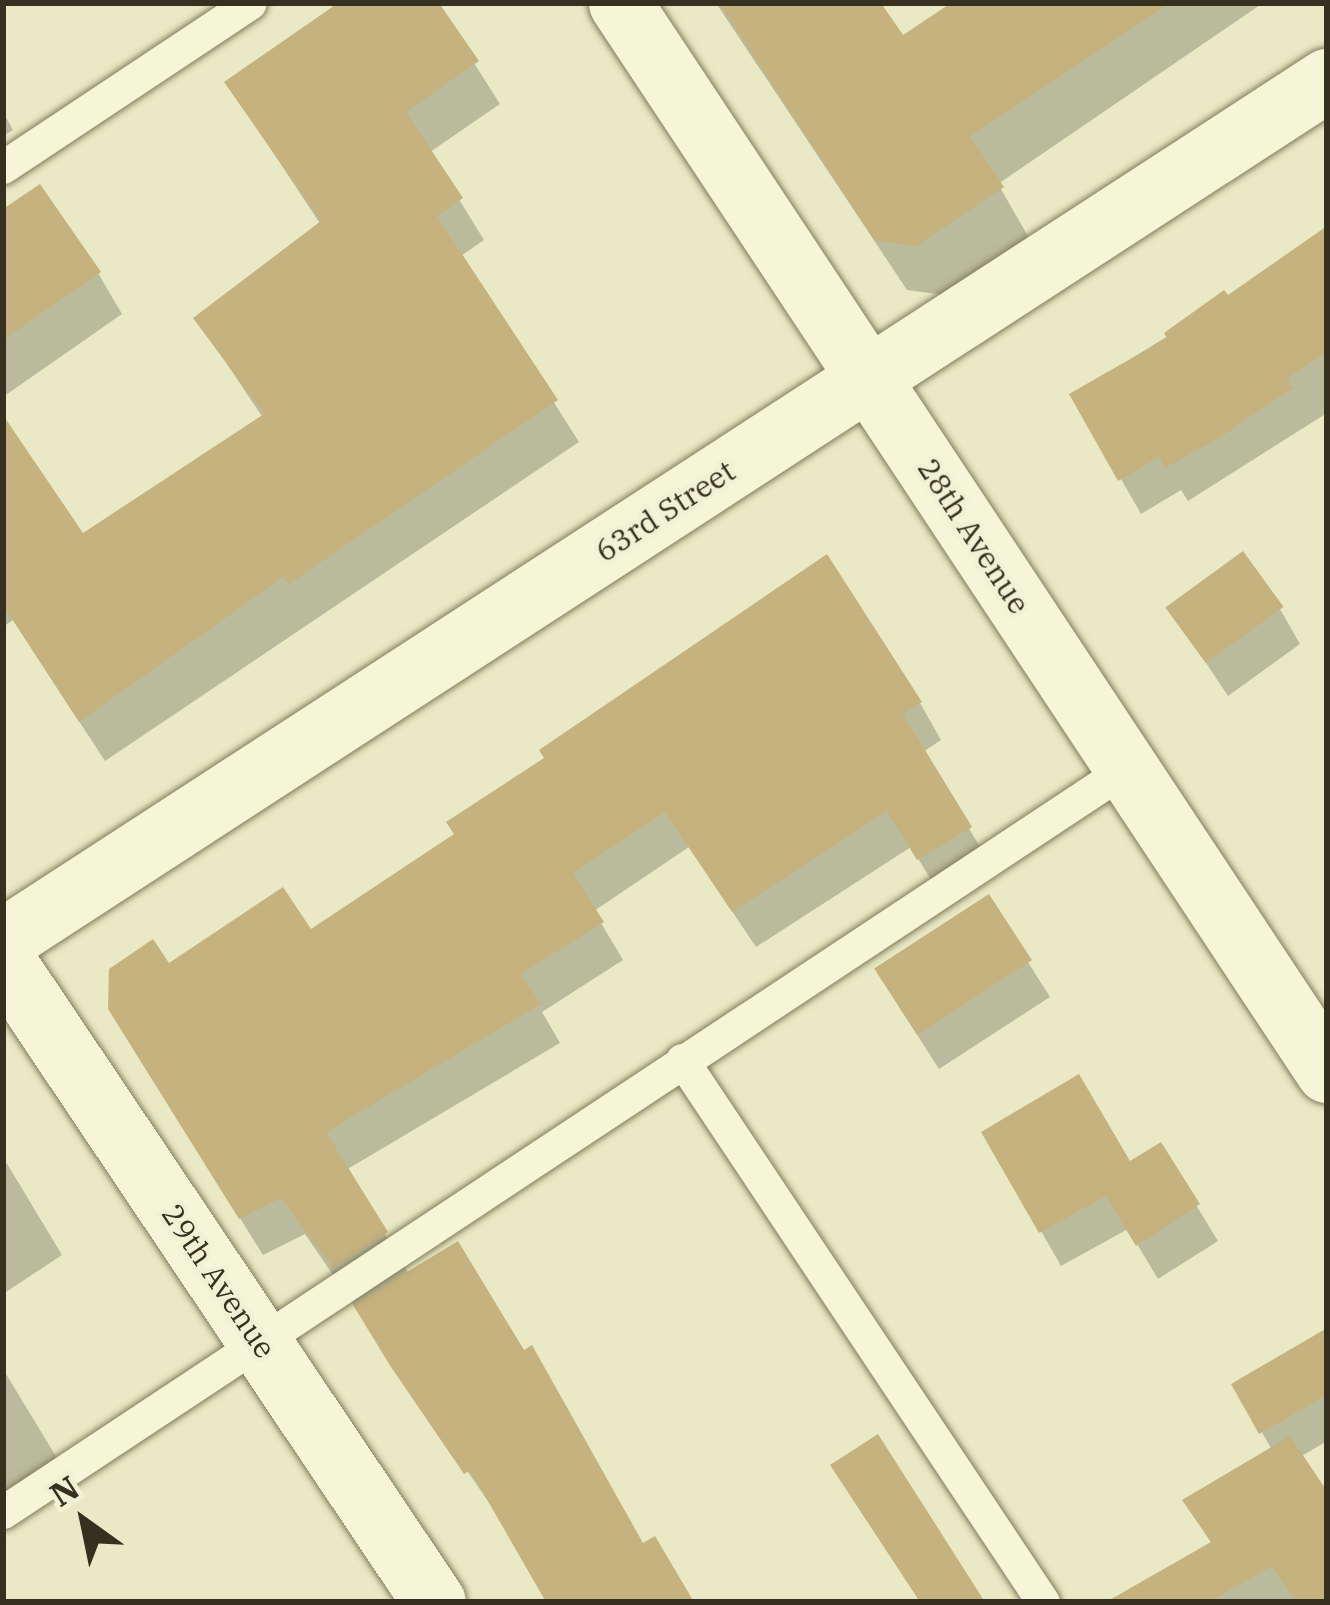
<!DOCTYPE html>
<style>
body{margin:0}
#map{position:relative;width:1330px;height:1605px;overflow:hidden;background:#e9eac5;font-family:"IBM Plex Serif",serif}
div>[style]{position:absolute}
.shadow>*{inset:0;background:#0003}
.building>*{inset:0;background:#c5b27e;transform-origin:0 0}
.roads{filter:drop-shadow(0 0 3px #837e5c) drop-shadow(0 0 3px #837e5c)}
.service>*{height:33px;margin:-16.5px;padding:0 16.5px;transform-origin:16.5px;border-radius:16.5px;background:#f5f6d7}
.minor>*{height:63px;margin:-31.5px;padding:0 31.5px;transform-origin:31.5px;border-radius:31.5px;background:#f5f6d7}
span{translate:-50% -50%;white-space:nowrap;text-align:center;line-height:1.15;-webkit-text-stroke:9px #f1f2d4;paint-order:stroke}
.street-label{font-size:30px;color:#35301f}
.frame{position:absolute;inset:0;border:6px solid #35301f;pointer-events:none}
.north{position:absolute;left:24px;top:1461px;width:120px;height:120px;-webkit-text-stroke:9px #f1f2d4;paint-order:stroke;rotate:327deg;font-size:33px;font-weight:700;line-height:48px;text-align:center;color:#35301f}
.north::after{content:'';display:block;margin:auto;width:42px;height:54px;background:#35301f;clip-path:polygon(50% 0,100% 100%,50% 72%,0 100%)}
</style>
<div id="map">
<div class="shadow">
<i style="clip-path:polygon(344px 3px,436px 3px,500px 104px,430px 152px,484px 240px,461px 256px,579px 442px,105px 761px,13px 620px,3px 627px,3px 420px,82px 537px,263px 418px,197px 319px,321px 225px,227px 83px)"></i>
<i style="clip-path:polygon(716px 3px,878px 3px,902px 39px,956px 3px,1263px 3px,998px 184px,1029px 238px,945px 295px,907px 290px)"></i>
<i style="clip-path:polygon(3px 112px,13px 130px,3px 136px)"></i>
<i style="clip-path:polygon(3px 213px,98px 273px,122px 314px,3px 397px)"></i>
<i style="clip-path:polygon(1327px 249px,1327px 413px,1188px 501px,1181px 490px,1141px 514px,1073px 395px,1227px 299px)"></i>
<i style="clip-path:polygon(1169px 607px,1280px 609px,1300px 644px,1228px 696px)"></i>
<i style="clip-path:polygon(920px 703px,941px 740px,923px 752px,991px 865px,941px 896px,911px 847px,756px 947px,689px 847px,594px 911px,623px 960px,542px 1012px,560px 1043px,346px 1170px,409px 1274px,691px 1602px,557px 1602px,305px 1234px,263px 1255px,133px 1047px,168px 968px,310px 933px)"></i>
<i style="clip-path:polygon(988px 899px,1050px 997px,939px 1069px,898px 1005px)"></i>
<i style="clip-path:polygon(985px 1133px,1129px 1166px,1160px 1146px,1218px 1241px,1158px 1279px,1128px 1229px,1061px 1266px)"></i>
<i style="clip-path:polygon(3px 1157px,62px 1255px,3px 1294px)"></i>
<i style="clip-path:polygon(1327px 1331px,1327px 1441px,1300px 1457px,1327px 1496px,1327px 1602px,1166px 1602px,1212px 1544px,1186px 1501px,1272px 1450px,1235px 1385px)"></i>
<i style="clip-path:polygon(3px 1369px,57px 1458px,3px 1493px)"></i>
</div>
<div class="building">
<i style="clip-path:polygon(338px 3px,439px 3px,479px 61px,406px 112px,463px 198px,437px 216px,558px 400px,289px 584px,283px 577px,79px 722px,3px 605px,3px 415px,83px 533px,264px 414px,193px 318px,321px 221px,224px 82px)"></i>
<i style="clip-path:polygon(719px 3px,881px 3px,903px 35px,951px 3px,1170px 3px,970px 136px,1004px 187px,916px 246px,875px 241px)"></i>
<i style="clip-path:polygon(40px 184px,101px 272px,3px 340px,3px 209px)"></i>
<i style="clip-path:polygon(1327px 226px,1327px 351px,1287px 379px,1293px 388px,1219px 438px,1165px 468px,1159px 457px,1118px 481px,1069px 394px,1167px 338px,1164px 333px,1224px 290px,1228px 295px)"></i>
<i style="left:1243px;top:551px;width:69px;height:96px;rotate:54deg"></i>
<i style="clip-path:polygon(827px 554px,922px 702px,903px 714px,972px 827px,917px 860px,887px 811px,732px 912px,665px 812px,573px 873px,604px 922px,521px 974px,541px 1004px,326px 1132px,388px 1232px,333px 1268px,281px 1198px,239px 1219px,108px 1009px,109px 969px,153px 939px,169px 963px,283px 887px,311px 929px,454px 834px,446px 822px,544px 758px,539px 750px)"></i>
<i style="left:989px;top:894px;width:79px;height:137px;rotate:57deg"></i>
<i style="clip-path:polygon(1079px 1074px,1130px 1161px,1161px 1142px,1200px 1204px,1136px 1246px,1106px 1196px,1039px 1233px,981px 1132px)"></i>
<i style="clip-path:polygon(458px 1241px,524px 1350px,532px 1345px,643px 1543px,655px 1536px,694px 1602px,546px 1602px,470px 1470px,464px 1474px,391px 1367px,353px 1305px)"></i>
<i style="clip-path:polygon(1327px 1328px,1327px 1395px,1259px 1434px,1231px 1384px)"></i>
<i style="clip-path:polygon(878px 1434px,985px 1602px,920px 1602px,830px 1465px)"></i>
<i style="clip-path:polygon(1290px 1436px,1327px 1491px,1327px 1602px,1295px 1602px,1272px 1566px,1209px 1602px,1106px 1602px,1211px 1542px,1182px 1500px)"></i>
</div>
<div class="roads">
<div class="service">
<i style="left:3px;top:167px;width:296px;rotate:-33.6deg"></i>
<i style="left:682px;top:1060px;width:651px;rotate:56.33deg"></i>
<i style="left:3px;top:1512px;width:1348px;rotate:-33.5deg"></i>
</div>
<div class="minor">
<i style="left:620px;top:3px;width:1281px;rotate:56.5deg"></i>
<i style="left:3px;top:940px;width:1579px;rotate:-33.01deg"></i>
<i style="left:3px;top:960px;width:773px;rotate:56.12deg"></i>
</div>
</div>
<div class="street-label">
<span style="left:665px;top:511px;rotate:-33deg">63rd Street</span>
<span style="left:974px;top:536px;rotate:57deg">28th Avenue</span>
<span style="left:219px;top:1281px;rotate:56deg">29th Avenue</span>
</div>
<div class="frame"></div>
<div class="north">N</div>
</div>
